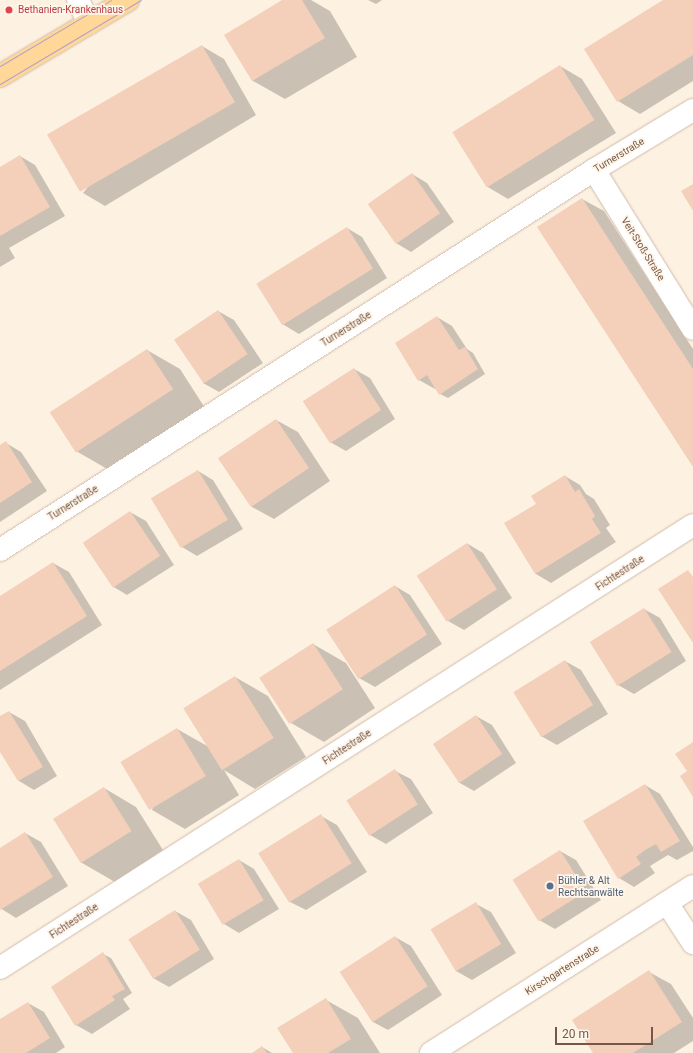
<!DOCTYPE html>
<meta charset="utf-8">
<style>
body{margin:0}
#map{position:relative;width:693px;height:1053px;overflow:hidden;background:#fdf2e2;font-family:Roboto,sans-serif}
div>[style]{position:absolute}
.shadow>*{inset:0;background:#0003}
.building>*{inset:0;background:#f4cfb9;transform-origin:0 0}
.roads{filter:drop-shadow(0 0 1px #d1bbab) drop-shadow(0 0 1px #d1bbab)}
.minor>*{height:22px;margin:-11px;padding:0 11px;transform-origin:11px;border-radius:11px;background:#fff}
.major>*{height:22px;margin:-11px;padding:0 11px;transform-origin:11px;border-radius:11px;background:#ffd798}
.tram>*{height:1px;margin:-0.5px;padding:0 0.5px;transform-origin:0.5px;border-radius:0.5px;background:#b5a0c7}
.dots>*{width:11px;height:11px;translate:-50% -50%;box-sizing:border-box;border:2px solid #fff6ea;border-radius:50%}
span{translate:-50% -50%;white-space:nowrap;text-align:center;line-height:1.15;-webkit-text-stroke:3.5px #fff6ea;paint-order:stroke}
.health-label{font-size:10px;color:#be3a42}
.left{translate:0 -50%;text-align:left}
.street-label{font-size:10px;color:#765747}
.service-label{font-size:10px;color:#4e5e75}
.scale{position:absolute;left:555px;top:1027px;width:98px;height:18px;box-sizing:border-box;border:2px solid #765747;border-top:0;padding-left:5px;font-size:12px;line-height:14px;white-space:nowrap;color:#765747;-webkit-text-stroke:3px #fff6ea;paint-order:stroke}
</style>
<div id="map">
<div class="shadow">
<i style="clip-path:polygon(284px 0,311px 0,330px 11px,357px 57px,285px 99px,253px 81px,226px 35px)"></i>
<i style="clip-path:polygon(368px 0,382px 0,376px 4px)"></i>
<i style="clip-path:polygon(665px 0,693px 0,693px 81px,640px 114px,618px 101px)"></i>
<i style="clip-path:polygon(202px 46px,224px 59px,256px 115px,105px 206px,83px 193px)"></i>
<i style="clip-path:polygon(560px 66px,582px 79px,616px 133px,508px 199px,486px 186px)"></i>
<i style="clip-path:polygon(20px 156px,35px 165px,65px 216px,9px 248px,15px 258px,0 267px,0 168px)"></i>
<i style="clip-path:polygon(412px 174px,427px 183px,454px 222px,411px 252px,396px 243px)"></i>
<i style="clip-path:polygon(582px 199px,604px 211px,693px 349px,693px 466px)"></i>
<i style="clip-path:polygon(347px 228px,362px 237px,387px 278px,299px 334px,284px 325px,259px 284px)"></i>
<i style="clip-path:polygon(218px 311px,234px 320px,263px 363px,219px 392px,203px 383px)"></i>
<i style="clip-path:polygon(437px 317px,452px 326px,467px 349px,473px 353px,485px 374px,448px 398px,440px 394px,436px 388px,435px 389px,419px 380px)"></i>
<i style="clip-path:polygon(147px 350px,180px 369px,205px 408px,109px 470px,76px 451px)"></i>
<i style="clip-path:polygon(354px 369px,370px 378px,395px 419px,346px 451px,330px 442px,304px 401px)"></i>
<i style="clip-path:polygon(276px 420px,298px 432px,330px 481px,274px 519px,252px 507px,219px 458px)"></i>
<i style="clip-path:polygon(6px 443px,21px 452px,47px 491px,0 522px,0 446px)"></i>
<i style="clip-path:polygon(198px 471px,213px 480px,243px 529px,197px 556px,182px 547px)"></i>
<i style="clip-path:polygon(565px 476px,580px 485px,586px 494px,594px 499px,610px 525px,606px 528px,616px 542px,551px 583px,536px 574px,505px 524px,537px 504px)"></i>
<i style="clip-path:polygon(130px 512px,146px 521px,174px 565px,127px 595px,112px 586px)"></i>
<i style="clip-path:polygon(468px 544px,483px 553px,512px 598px,464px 630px,448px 621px)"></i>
<i style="clip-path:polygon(53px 563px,69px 572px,102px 625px,0 690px,0 597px)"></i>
<i style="clip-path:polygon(395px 586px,410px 595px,442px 644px,375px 687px,359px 678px)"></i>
<i style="clip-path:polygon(644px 609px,660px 618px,686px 661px,634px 694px,618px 685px)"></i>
<i style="clip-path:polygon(313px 644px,346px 663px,375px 708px,324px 742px,291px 723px)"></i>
<i style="clip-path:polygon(565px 661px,581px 670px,608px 714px,557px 745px,541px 736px)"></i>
<i style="clip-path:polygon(235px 677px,268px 696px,306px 757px,255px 789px,224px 770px,239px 795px,185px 829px,152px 810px,177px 729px,209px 747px)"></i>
<i style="clip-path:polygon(9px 712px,25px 721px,57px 776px,34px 790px,19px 781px,0 750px,0 718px)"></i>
<i style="clip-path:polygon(476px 716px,492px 725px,516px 763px,474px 791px,458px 782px)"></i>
<i style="clip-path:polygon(395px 771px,411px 779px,433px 813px,386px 844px,370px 835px)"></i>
<i style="clip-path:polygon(645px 785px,660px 794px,693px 847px,693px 851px,677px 860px,668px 855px,650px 866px,655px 873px,634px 887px,619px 878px)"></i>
<i style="clip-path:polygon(104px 788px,136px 807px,163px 850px,115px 882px,82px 863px,54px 819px)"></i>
<i style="clip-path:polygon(321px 816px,337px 825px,367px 872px,306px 910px,290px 902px)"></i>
<i style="clip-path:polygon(25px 833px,41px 842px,68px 886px,16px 918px,0 908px,0 849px)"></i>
<i style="clip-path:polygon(560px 851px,576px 860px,601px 900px,555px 929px,539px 920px)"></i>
<i style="clip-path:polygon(239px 860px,254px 869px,279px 909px,239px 933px,224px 924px)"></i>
<i style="clip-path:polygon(476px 904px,491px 912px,516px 953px,472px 980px,456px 971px)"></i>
<i style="clip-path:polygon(175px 911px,191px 920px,214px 959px,169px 987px,153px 978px)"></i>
<i style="clip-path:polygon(395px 937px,411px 946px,442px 995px,388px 1030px,373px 1022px)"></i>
<i style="clip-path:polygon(103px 954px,111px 958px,132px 993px,123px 999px,130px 1009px,92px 1034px,76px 1025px)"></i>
<i style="clip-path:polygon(649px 972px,671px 984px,693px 1018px,693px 1041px,674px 1053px,594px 1053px)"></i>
<i style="clip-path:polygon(326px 1000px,358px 1018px,380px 1053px,294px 1053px)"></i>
<i style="clip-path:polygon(28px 1003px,44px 1012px,65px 1047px,56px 1053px,0 1053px,0 1020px)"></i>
<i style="clip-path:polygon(262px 1047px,272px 1053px,254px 1053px)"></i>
</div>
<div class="building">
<i style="clip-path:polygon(282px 0,302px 0,325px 38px,252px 81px,224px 35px)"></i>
<i style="clip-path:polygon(663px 0,693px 0,693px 55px,617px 102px,584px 49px)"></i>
<i style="left:202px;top:45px;width:66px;height:179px;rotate:60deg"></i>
<i style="left:560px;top:65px;width:65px;height:127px;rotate:58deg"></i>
<i style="clip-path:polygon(20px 155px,50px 207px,0 236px,0 167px)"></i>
<i style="left:412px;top:173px;width:49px;height:54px;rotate:55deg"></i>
<i style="clip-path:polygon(693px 184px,693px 211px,681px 191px)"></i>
<i style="clip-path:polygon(582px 198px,693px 369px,693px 467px,537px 227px)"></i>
<i style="left:347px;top:227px;width:49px;height:107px;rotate:58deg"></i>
<i style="left:218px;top:310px;width:53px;height:53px;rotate:56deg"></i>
<i style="clip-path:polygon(437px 316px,459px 350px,465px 347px,478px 369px,439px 395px,427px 375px,418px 381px,395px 343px)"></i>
<i style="left:147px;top:349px;width:48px;height:116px;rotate:57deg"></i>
<i style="left:354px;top:368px;width:50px;height:61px;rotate:57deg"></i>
<i style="left:276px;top:419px;width:59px;height:70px;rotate:56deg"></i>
<i style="clip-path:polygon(6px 441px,32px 482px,0 503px,0 445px)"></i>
<i style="left:198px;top:470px;width:58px;height:55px;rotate:59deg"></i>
<i style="clip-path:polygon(565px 475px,575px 492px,579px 489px,595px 516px,592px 519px,601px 533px,535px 574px,504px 523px,536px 504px,531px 496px)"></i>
<i style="left:130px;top:511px;width:54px;height:57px;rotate:56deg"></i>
<i style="left:467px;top:543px;width:55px;height:60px;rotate:57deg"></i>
<i style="clip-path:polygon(53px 562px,87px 616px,0 671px,0 596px)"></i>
<i style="clip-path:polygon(688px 570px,693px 577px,693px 643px,658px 589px)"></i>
<i style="left:395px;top:585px;width:59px;height:82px;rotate:57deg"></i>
<i style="left:644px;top:608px;width:52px;height:64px;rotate:58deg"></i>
<i style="left:313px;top:643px;width:55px;height:64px;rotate:57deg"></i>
<i style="left:565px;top:660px;width:53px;height:61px;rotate:58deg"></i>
<i style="left:235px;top:676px;width:73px;height:61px;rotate:58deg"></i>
<i style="clip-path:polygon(9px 711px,43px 767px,18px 781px,0 752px,0 716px)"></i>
<i style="left:476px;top:715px;width:47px;height:52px;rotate:56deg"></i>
<i style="left:177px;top:728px;width:56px;height:66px;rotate:59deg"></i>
<i style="clip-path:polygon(693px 742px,693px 797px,680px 776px,687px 771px,675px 754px)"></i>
<i style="left:395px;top:769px;width:42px;height:58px;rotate:57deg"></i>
<i style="clip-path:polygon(645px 784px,680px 841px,661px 852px,656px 844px,645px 850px,636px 857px,641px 864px,618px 879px,583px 821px)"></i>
<i style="left:104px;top:787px;width:52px;height:60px;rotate:58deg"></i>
<i style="left:321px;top:814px;width:58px;height:74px;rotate:58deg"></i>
<i style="clip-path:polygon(25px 832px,53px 877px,0 910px,0 848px)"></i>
<i style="left:560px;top:850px;width:49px;height:56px;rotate:58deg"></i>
<i style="left:239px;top:859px;width:48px;height:48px;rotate:59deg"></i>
<i style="left:476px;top:902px;width:49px;height:53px;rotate:59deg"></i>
<i style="left:175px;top:910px;width:47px;height:55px;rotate:58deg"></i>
<i style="left:395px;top:936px;width:60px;height:66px;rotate:57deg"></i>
<i style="clip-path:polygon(103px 952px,125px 989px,112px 996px,115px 1000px,75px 1026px,51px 987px)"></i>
<i style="clip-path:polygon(649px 970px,682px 1022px,633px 1053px,593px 1053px,572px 1020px)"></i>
<i style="clip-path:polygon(326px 998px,351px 1039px,328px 1053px,293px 1053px,277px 1028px)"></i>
<i style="clip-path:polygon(28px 1002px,50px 1038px,26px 1053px,0 1053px,0 1019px)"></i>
<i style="clip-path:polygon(262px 1046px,267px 1053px,252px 1053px)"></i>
</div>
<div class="roads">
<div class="minor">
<i style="left:78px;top:0;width:26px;rotate:65deg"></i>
<i style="left:594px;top:170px;width:187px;rotate:58.1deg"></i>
<i style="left:0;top:550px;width:705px;rotate:-32.61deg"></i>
<i style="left:594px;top:170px;width:116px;rotate:-31.2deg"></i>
<i style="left:667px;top:903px;width:48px;rotate:57deg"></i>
<i style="left:0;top:968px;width:822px;rotate:-32.59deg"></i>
<i style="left:431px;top:1053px;width:311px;rotate:-32.5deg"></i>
</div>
<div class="major">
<i style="left:0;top:76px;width:149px;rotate:-30.7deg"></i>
</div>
</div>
<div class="tram">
<i style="left:0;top:66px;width:129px;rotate:-30.7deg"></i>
<i style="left:0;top:84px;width:164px;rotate:-30.8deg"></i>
</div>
<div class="dots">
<i style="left:9px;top:10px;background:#e0444e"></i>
<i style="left:550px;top:886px;background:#5c6f8a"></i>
</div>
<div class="health-label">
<span class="left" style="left:18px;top:10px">Bethanien-Krankenhaus</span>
</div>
<div class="street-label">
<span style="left:619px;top:155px;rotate:-31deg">Turnerstraße</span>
<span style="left:643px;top:249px;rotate:58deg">Veit-Stoß-Straße</span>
<span style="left:346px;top:329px;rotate:-32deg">Turnerstraße</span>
<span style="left:73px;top:503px;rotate:-32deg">Turnerstraße</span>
<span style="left:620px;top:573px;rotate:-33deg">Fichtestraße</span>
<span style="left:347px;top:747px;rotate:-33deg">Fichtestraße</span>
<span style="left:74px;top:921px;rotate:-33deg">Fichtestraße</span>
<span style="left:562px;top:970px;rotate:-32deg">Kirschgartenstraße</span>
</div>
<div class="service-label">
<span class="left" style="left:558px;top:886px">Bühler &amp; Alt<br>Rechtsanwälte</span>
</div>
<div class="scale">20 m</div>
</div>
